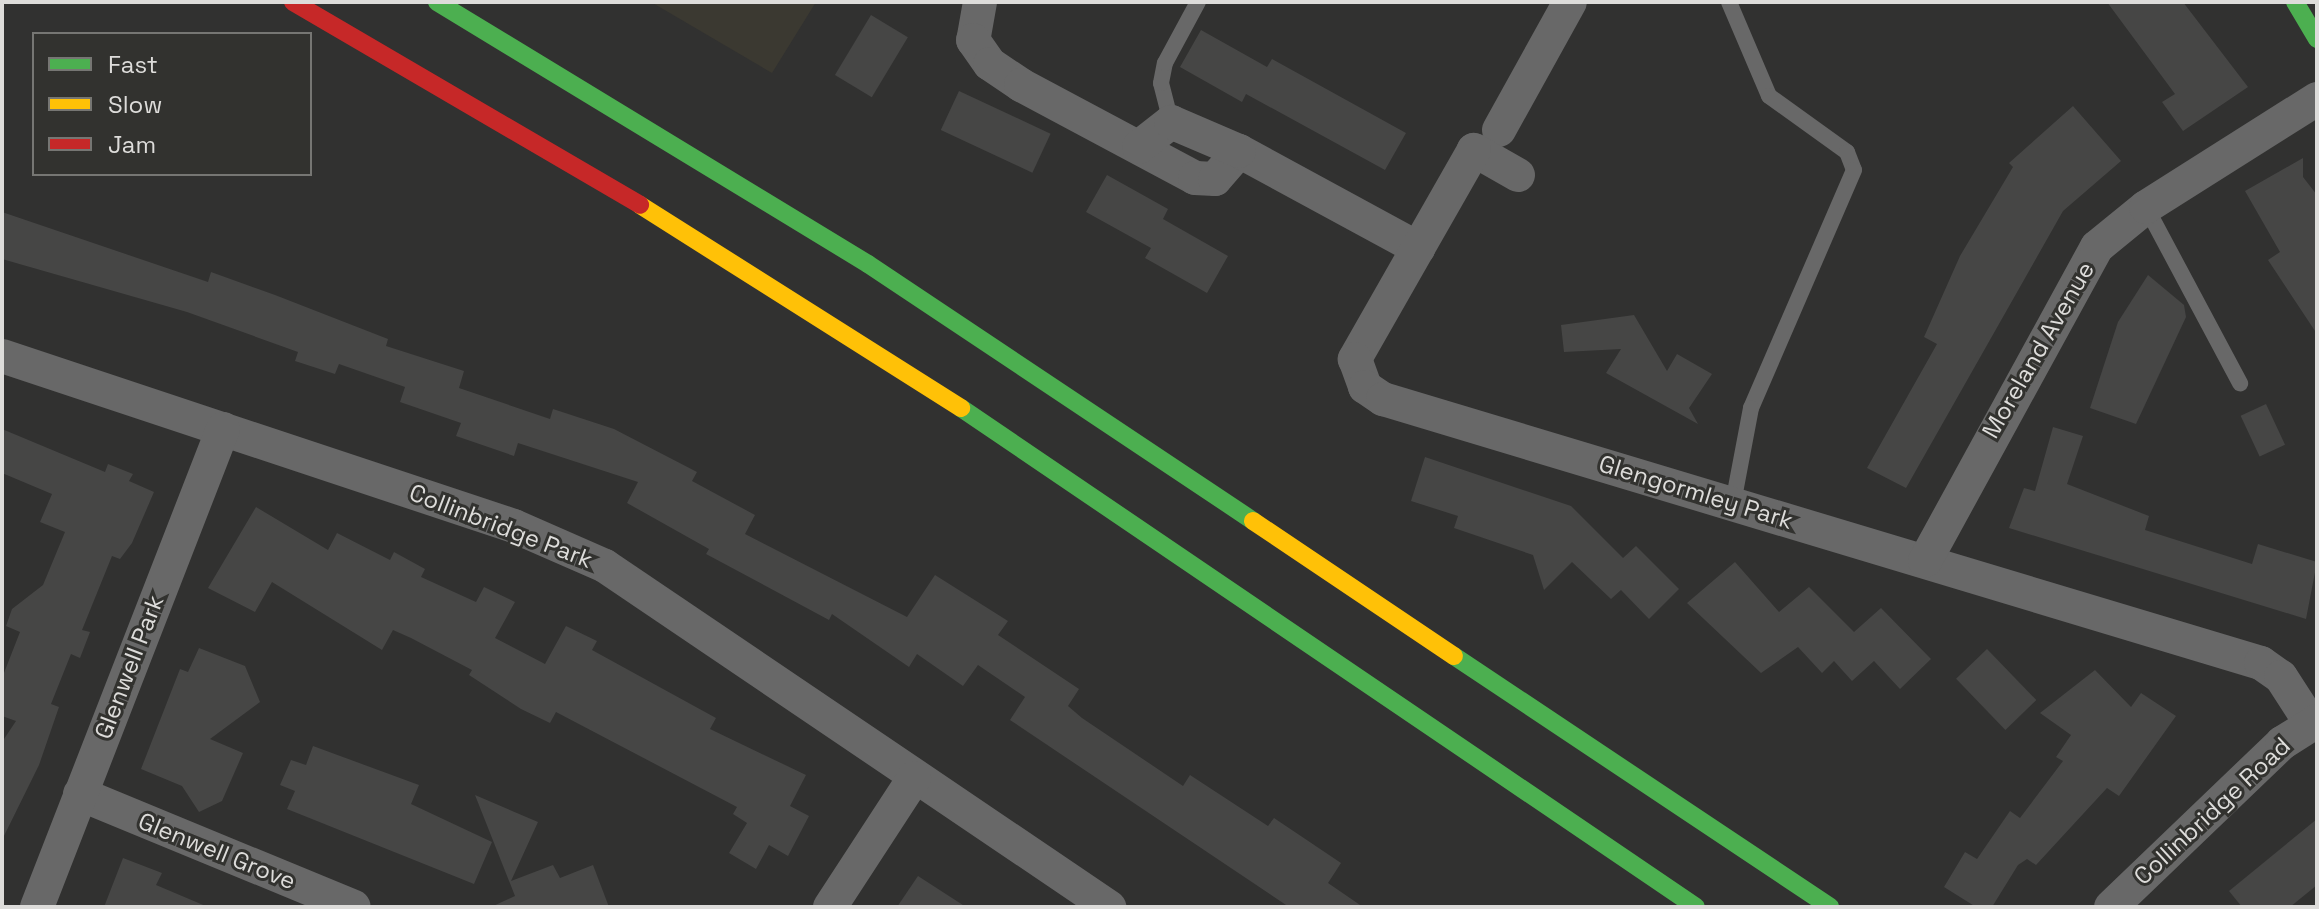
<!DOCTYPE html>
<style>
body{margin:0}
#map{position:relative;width:2319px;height:909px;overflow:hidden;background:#313130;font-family:"Space Grotesk",sans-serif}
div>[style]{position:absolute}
.built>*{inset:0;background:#3b3931}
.building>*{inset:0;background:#464645;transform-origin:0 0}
.lane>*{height:16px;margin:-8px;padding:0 8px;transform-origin:8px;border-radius:8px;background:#686868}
.street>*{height:34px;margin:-17px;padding:0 17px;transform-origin:17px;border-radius:17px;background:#686868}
.fast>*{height:18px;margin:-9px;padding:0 9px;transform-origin:9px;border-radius:9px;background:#4caf50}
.slow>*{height:18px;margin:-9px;padding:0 9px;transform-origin:9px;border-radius:9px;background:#ffc107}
.jam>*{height:18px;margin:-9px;padding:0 9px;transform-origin:9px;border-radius:9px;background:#c62828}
span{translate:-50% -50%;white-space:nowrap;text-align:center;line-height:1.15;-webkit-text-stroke:6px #32322f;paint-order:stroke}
.street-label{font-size:24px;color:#dddcda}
.frame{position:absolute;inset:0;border:4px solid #dddcda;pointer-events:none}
.legend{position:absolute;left:32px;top:32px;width:280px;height:144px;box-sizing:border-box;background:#32322f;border:2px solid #767673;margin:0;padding:10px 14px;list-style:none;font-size:24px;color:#dddcda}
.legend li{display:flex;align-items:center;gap:16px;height:40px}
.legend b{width:40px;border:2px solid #767673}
</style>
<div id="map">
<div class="built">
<i style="clip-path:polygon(651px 2px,816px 2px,772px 73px)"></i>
</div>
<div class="building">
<i style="clip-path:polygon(2107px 2px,2183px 2px,2248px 87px,2183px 131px,2162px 102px,2175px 94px)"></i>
<i style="left:871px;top:15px;width:43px;height:70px;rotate:31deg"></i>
<i style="clip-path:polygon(1201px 30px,1267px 67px,1272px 59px,1406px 133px,1385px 170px,1246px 94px,1242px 102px,1180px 67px)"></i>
<i style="left:959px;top:91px;width:101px;height:43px;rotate:25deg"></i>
<i style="clip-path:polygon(2073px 106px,2121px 161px,2063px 211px,1906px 488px,1867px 468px,1937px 344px,1924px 337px,1960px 256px,2013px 167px,2009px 163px)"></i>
<i style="clip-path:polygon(2303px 158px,2303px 177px,2317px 195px,2317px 334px,2268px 260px,2280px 252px,2245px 191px)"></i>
<i style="clip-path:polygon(1107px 175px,1168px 209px,1163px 219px,1228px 256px,1207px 293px,1145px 258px,1151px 248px,1086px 212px)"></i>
<i style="clip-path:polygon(2px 212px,208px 282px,211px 272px,275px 295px,388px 339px,386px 346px,464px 371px,459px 388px,550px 419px,553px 409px,614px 429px,697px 472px,692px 481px,755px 515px,745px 534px,907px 617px,935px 575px,1008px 621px,998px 635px,1079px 689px,1068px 706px,1082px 718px,1183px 786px,1190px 775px,1268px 826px,1274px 818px,1341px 863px,1328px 883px,1363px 907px,1289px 907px,1010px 720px,1025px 697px,978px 665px,963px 686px,917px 654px,909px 667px,832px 614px,829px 620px,706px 554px,709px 549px,627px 503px,638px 482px,518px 443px,514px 456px,456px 436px,461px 423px,400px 402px,405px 387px,339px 364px,335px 374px,295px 361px,298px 352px,187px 312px,2px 259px)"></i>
<i style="clip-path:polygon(2148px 275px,2184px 305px,2186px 317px,2136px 424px,2090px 408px,2118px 322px)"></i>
<i style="clip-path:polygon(1634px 315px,1667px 371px,1677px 354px,1712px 374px,1689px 408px,1698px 424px,1606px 373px,1621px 349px,1564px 352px,1561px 325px)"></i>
<i style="left:2266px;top:404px;width:45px;height:28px;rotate:65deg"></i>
<i style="clip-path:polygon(2053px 427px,2083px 436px,2067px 484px,2149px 516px,2145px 530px,2252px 564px,2258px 544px,2317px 562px,2306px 619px,2009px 528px,2024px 488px,2035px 491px)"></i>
<i style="clip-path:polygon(2px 429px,105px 472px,108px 464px,133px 474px,129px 481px,154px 492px,132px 543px,120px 559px,112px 556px,82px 630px,90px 632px,80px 658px,71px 654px,51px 704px,59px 707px,39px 765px,2px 840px,2px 742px,16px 721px,2px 716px,2px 678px,20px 632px,6px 626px,12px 609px,43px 585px,65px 532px,40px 522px,52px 494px,2px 473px)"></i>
<i style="clip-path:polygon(1425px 457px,1571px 506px,1623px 558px,1636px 546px,1679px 589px,1649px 619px,1621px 590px,1611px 599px,1572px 562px,1544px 590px,1533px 555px,1454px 528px,1458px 516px,1411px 501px)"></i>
<i style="clip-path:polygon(256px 507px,328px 550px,337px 533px,390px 560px,394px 552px,425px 569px,421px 577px,476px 602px,484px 587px,515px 602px,495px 638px,545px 664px,566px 626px,597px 641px,592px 650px,716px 718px,710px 729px,806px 775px,790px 806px,809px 816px,788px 856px,769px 845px,756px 869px,729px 853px,747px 823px,733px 814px,737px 807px,556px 712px,550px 723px,521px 709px,469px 675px,472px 670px,411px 638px,393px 630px,382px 650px,272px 582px,255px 612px,208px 588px)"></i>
<i style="clip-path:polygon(1735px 562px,1779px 612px,1809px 587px,1854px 632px,1881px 608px,1931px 659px,1900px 689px,1874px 661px,1852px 681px,1834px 661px,1822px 673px,1798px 647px,1761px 673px,1687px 603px)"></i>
<i style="clip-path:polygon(199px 648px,245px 666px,260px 702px,210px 739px,243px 753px,222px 801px,199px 812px,182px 786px,141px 769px,180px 669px,188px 672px)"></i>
<i style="left:1987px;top:649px;width:71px;height:43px;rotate:46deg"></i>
<i style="clip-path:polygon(2095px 670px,2131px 707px,2141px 693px,2176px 716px,2119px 796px,2107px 788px,2036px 865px,2027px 859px,2018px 865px,1992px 907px,1976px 907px,1944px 887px,1965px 852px,1977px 859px,2010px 811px,2020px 818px,2063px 761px,2056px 757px,2071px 735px,2040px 713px)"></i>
<i style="clip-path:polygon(313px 746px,419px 785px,411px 804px,492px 842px,474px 884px,287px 809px,295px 791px,280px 785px,291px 760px,306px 765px)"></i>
<i style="clip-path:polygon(475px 795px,538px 822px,511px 881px,553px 865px,560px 878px,593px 865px,609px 907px,491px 907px,515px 896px)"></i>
<i style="clip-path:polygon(2317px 819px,2317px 885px,2290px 907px,2242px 907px,2229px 891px)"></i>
<i style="clip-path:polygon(123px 858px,162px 873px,156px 885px,208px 907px,104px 907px)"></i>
<i style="clip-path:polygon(918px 876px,966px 907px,897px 907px)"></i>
</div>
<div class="lane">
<i style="left:1729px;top:2px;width:102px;rotate:66.9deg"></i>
<i style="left:1769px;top:96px;width:96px;rotate:35.7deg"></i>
<i style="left:1847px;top:152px;width:19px;rotate:69deg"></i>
<i style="left:1854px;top:170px;width:259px;rotate:113.4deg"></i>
<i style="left:1751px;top:408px;width:97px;rotate:100.7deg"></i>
<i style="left:1171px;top:122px;width:40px;rotate:-104.4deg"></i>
<i style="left:1161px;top:83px;width:20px;rotate:-79deg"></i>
<i style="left:1165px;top:63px;width:69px;rotate:-61.6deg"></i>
<i style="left:2146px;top:207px;width:200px;rotate:61.9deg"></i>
</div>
<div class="street">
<i style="left:980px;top:2px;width:39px;rotate:100deg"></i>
<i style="left:973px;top:40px;width:29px;rotate:55deg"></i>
<i style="left:990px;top:64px;width:37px;rotate:34deg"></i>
<i style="left:1021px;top:85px;width:197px;rotate:28.1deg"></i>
<i style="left:1195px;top:178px;width:20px;rotate:3deg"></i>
<i style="left:1215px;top:179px;width:37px;rotate:-49deg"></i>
<i style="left:1239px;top:151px;width:204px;rotate:28.5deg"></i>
<i style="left:1499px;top:130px;width:146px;rotate:-61deg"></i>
<i style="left:1139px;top:147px;width:41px;rotate:-38deg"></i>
<i style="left:1171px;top:122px;width:74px;rotate:23.1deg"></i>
<i style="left:1518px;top:175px;width:51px;rotate:-150.4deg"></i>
<i style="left:1474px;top:150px;width:241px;rotate:119.7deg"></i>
<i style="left:1355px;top:359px;width:30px;rotate:70deg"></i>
<i style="left:1365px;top:387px;width:22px;rotate:34deg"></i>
<i style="left:1383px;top:399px;width:917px;rotate:16.74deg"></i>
<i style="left:2261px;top:663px;width:24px;rotate:35deg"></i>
<i style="left:2281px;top:677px;width:54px;rotate:57.2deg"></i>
<i style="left:2px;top:356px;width:539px;rotate:18.37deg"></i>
<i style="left:514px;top:526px;width:99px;rotate:23.7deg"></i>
<i style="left:605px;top:566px;width:609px;rotate:34.08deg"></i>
<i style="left:1925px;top:561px;width:358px;rotate:-61.3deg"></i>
<i style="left:2097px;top:247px;width:63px;rotate:-39.2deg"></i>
<i style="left:2146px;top:207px;width:202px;rotate:-32.3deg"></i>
<i style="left:80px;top:794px;width:296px;rotate:22.4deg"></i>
<i style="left:37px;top:907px;width:513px;rotate:-68.74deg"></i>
<i style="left:830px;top:907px;width:154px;rotate:-56.9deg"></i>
<i style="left:2111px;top:907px;width:237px;rotate:-43.8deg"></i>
<i style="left:2282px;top:743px;width:41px;rotate:-32.2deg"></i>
</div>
<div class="fast">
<i style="left:437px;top:2px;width:504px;rotate:31.29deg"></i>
<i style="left:868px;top:264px;width:463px;rotate:33.7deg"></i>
<i style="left:2295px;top:2px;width:43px;rotate:59.3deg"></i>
<i style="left:961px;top:408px;width:888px;rotate:34.17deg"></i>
<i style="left:1454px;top:656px;width:452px;rotate:33.7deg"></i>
</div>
<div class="slow">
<i style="left:640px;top:205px;width:380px;rotate:32.3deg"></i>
<i style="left:1253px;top:521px;width:242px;rotate:33.9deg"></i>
</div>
<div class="jam">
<i style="left:293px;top:2px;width:402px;rotate:30.3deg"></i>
</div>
<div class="street-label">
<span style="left:2038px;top:350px;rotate:-60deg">Moreland Avenue</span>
<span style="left:1696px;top:492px;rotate:17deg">Glengormley Park</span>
<span style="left:501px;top:526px;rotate:21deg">Collinbridge Park</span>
<span style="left:129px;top:667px;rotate:-69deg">Glenwell Park</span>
<span style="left:2212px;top:811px;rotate:-43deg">Collinbridge Road</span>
<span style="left:217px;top:851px;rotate:22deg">Glenwell Grove</span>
</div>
<div class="frame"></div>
<ul class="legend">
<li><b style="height:10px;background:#4caf50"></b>Fast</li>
<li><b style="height:10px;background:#ffc107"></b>Slow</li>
<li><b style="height:10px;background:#c62828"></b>Jam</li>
</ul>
</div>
